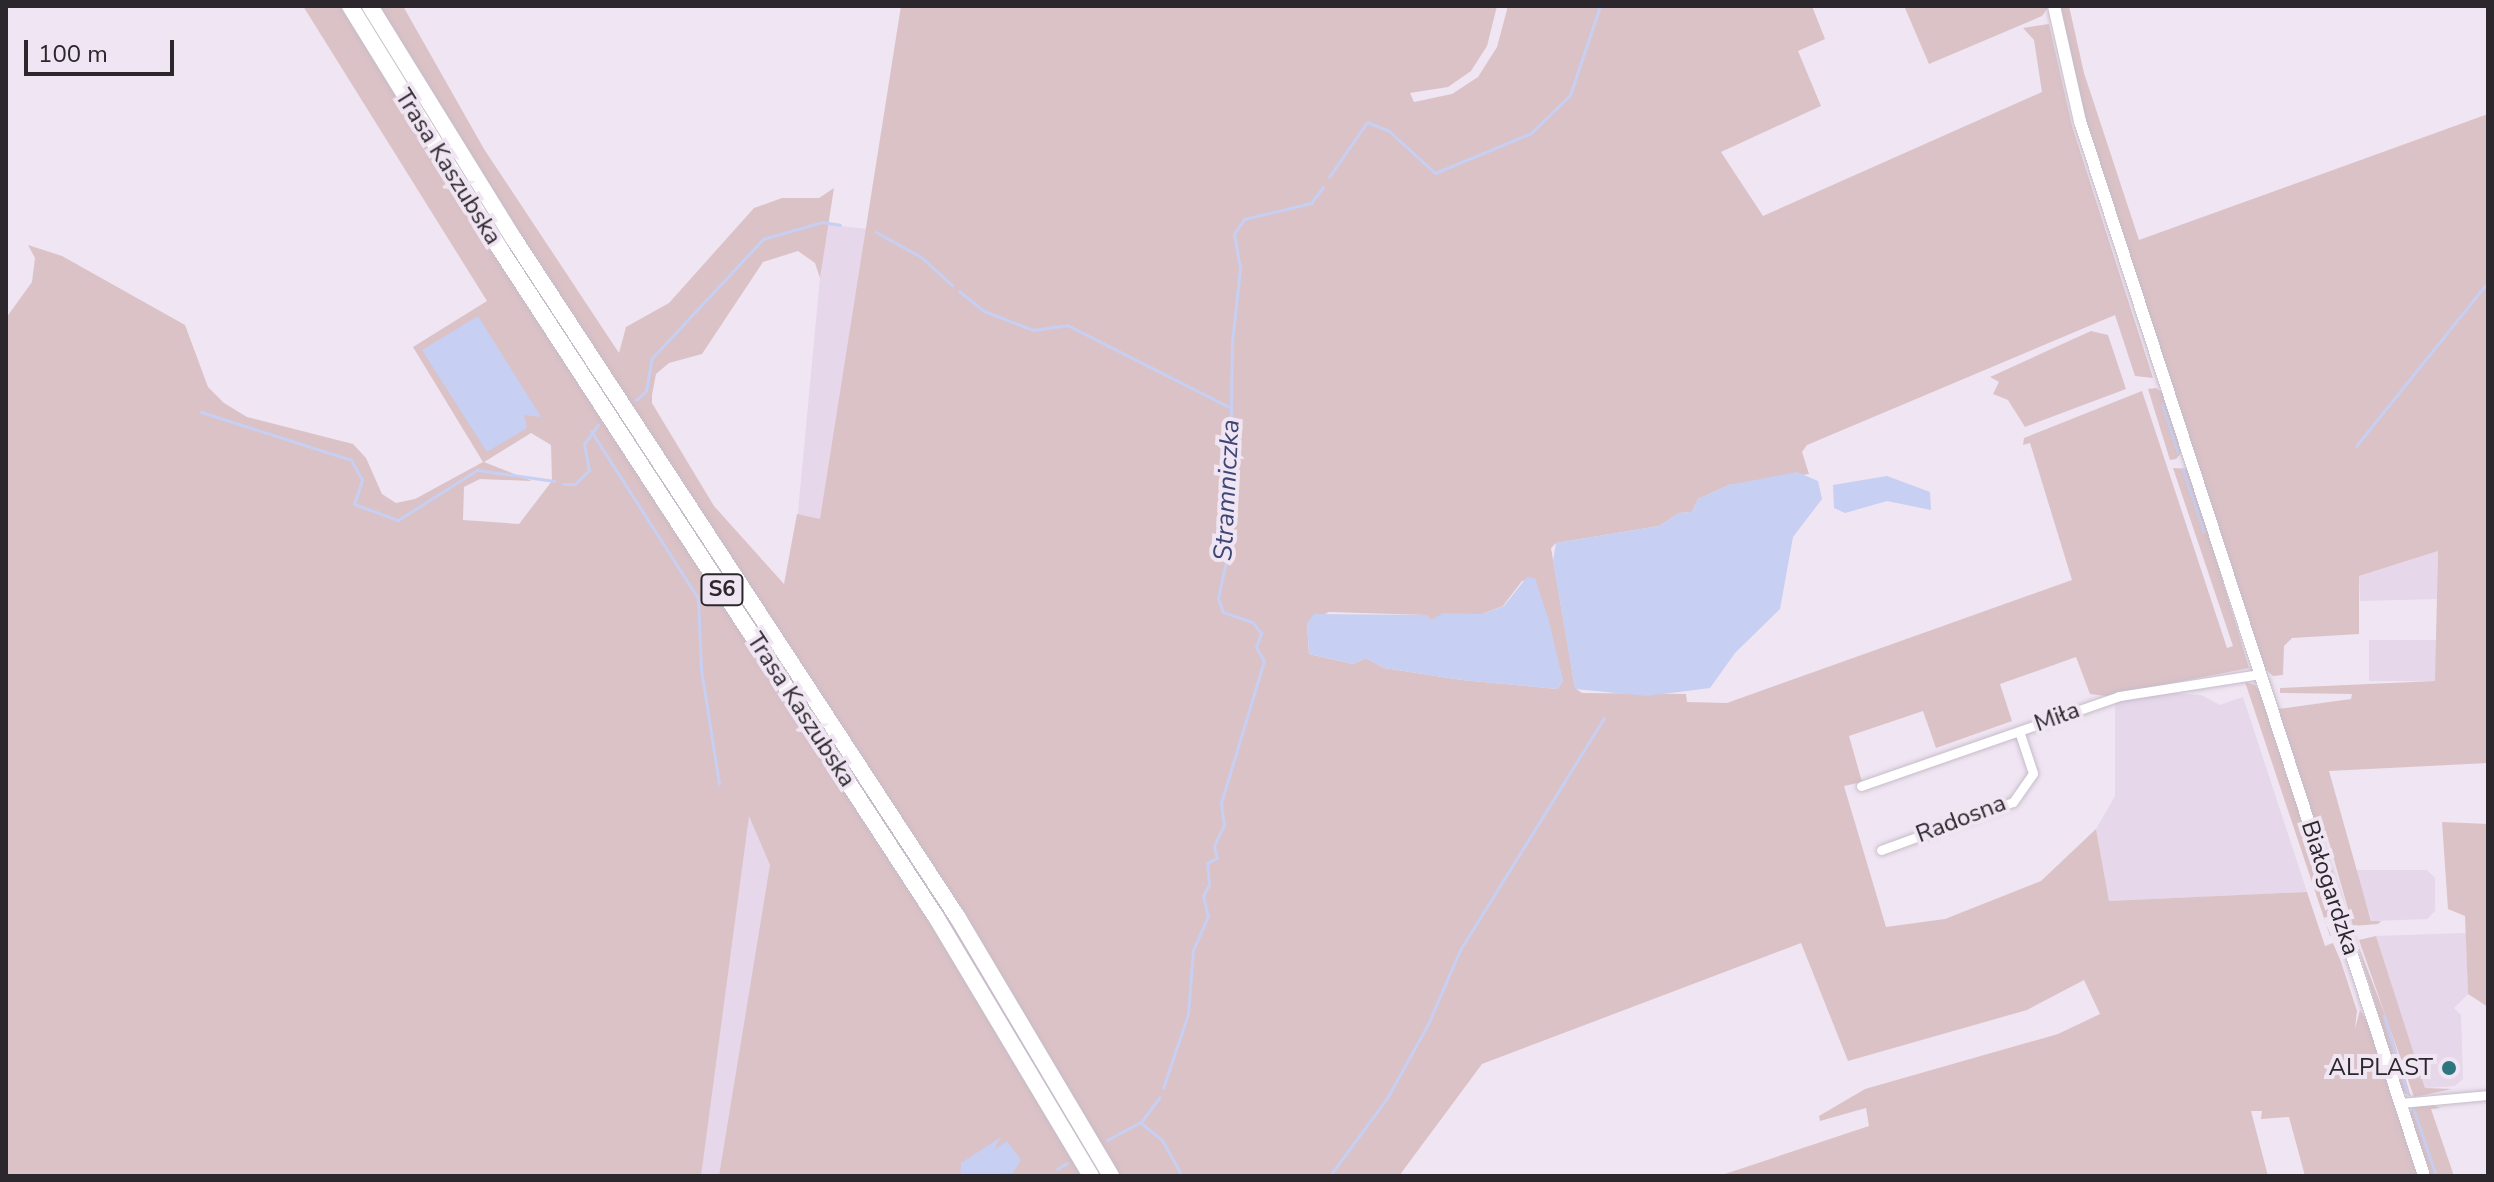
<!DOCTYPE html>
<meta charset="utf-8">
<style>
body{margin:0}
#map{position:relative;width:2494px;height:1182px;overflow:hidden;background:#f0e5f2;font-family:"Nunito Sans",sans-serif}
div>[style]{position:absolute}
.built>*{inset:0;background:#e6d7ea;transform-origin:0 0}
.green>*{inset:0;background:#dbc2c6}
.water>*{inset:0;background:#c7cff2}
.stream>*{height:3px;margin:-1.5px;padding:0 1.5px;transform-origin:1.5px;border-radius:1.5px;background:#c7cff2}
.roads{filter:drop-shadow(0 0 2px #c6bcc9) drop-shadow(0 0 2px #c6bcc9)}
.minor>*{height:9px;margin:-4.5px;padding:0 4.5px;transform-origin:4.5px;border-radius:4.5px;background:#fff}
.secondary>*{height:12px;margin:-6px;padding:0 6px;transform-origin:6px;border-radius:6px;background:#fff}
.motorway>*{height:16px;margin:-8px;padding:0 8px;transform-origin:8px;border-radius:8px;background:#fff}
.dots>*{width:22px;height:22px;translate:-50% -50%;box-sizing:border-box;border:4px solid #f0e5f2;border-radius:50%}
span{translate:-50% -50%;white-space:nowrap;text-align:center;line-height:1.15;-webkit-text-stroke:8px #f0e5f2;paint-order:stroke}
.shield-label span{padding:2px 6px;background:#f0e5f2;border:2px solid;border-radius:6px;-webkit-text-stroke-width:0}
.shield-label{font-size:22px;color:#2b272c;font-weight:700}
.street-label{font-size:24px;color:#2b272c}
.poi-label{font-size:24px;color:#2b272c}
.right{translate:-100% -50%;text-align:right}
.water-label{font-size:26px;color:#3e4675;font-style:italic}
.frame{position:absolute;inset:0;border:8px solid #2b272c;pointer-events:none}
.scale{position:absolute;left:24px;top:40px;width:150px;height:36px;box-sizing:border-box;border:4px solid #2b272c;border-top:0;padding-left:10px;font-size:24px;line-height:28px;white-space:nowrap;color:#2b272c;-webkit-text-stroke:6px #f0e5f2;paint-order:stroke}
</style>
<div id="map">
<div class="built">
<i style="clip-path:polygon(825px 224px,883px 231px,770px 865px,773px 874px,731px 1176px,672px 1176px,797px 523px)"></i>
<i style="clip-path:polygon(2438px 551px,2437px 599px,2360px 601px,2359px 576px)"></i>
<i style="left:2436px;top:640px;width:41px;height:67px;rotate:90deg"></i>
<i style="clip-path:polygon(2169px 693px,2201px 695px,2220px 705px,2243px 697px,2307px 892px,2109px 901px,2096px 829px,2115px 796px,2115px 702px)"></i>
<i style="clip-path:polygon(2355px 870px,2427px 870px,2435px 878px,2435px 911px,2427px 919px,2372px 921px)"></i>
<i style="clip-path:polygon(2466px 933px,2468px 994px,2454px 1008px,2461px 1015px,2463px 1079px,2455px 1086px,2425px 1088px,2376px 936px)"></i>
</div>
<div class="green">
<i style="clip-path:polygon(evenodd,303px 6px,403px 6px,484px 149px,619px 353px,626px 327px,669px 303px,754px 208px,782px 198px,819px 198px,834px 188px,820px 278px,815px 263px,798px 251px,763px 262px,702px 354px,669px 363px,656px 374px,652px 395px,652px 403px,714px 506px,784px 584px,797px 514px,820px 519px,901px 6px,1497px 6px,1487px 46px,1471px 71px,1448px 87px,1410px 93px,1414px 102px,1452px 94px,1478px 77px,1497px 47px,1508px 6px,1812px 6px,1825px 39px,1798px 51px,1821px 106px,1721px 152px,1763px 216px,2042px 92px,2034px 40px,2023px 28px,2049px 24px,2072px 126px,2153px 378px,2135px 376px,2115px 315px,1807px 445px,1802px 452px,1809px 474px,1729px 485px,1698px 499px,1692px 512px,1679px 513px,1659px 526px,1556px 543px,1551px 548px,1575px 688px,1582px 693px,1686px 694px,1687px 702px,1727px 703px,2072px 580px,2030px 443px,2023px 445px,2024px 438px,2142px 391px,2227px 648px,2233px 646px,2173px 468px,2189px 469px,2249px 668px,2106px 696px,2090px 694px,2076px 657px,2000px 684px,2012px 721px,1936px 748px,1923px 711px,1849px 736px,1862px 782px,1844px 786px,1886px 927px,1945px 919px,2041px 881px,2096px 829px,2109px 901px,2307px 892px,2325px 946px,2333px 943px,2341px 962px,2357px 1011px,2355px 1029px,2360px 1010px,2371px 1028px,2419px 1176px,2305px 1176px,2289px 1117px,2261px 1119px,2262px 1111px,2251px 1111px,2268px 1176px,1719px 1176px,1869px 1126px,1866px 1108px,1820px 1121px,1819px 1116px,1865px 1089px,2058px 1034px,2100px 1014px,2084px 980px,2027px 1010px,1848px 1061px,1801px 943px,1482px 1064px,1399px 1176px,719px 1176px,770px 865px,749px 816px,701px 1176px,6px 1176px,6px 318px,32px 282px,35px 258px,28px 245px,62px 256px,185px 325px,208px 387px,224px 403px,247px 417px,353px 444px,366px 458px,382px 494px,396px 503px,415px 499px,483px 462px,413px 347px,487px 301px,303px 6px,531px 433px,551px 445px,552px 481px,519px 524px,463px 520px,464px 487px,480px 479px,532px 481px,484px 462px,531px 433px,303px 6px,1535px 579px,1563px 681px,1557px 689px,1462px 680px,1384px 668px,1366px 658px,1353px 664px,1309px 654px,1307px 623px,1329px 612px,1426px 615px,1431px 620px,1482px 614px,1503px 606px,1522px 581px,1535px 579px)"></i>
<i style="clip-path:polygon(2049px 6px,2042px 16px,1929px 64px,1905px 8px)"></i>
<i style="clip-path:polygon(2059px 6px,2069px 6px,2084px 73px,2139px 240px,2488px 114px,2488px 763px,2329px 771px,2371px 921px,2381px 921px,2378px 924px,2353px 926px,2329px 842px,2315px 827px,2278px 709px,2351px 699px,2352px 694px,2280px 693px,2280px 688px,2435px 681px,2438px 551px,2359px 576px,2359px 634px,2292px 638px,2284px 646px,2283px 675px,2273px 676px,2263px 667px,2087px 130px)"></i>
<i style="clip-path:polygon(2091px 331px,2108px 335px,2126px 389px,2025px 427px,2008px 400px,1993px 394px,1999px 382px,1990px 377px)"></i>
<i style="clip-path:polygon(2156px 388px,2164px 394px,2183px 451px,2176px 459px,2170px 460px,2148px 389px)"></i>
<i style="clip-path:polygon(2245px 682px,2255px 685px,2263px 697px,2334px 914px,2324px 918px,2331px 936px,2330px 936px)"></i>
<i style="clip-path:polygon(2442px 822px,2488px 824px,2488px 1007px,2468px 994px,2465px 916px,2448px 909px)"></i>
<i style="clip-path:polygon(2376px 936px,2425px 1088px,2452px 1089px,2414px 1097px,2359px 940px)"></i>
<i style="clip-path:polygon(2357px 943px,2388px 1022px,2411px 1097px,2401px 1090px)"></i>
<i style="clip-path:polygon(2429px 1103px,2440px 1108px,2431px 1109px,2454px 1176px,2429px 1176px,2409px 1115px,2414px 1106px)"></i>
</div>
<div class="water">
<i style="clip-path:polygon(478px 316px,541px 417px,524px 415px,527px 428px,487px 452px,422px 350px)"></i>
<i style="clip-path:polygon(1797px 472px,1818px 481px,1822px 499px,1793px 537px,1780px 609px,1735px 653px,1710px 688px,1647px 696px,1575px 689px,1553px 561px,1556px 543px,1659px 526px,1679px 513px,1692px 512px,1698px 499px,1729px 485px)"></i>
<i style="clip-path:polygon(1887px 476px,1930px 492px,1931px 510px,1887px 501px,1845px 513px,1834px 508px,1833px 485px)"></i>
<i style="clip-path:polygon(1527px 577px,1535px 578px,1549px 621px,1563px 681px,1557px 689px,1462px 680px,1384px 668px,1366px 658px,1353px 664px,1309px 654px,1307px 623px,1314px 614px,1427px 615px,1431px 620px,1443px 613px,1482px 614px,1504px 606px)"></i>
<i style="clip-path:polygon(1001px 1137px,994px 1150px,1007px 1141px,1021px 1160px,1013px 1173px,960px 1176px,961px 1163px)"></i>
</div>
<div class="stream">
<i style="left:1329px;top:177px;width:67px;rotate:-55.4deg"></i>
<i style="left:1367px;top:122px;width:24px;rotate:22deg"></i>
<i style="left:1389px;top:131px;width:62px;rotate:42.4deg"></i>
<i style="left:1435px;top:173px;width:104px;rotate:-22.6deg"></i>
<i style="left:1531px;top:133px;width:54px;rotate:-44.3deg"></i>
<i style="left:1570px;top:95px;width:94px;rotate:-71.4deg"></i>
<i style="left:876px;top:232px;width:51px;rotate:29.1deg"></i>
<i style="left:921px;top:257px;width:42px;rotate:42.1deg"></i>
<i style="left:959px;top:291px;width:32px;rotate:39deg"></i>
<i style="left:984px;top:311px;width:53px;rotate:21.2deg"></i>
<i style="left:1033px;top:330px;width:34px;rotate:-8deg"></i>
<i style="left:1067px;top:325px;width:182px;rotate:26.8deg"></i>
<i style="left:636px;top:400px;width:13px;rotate:-42deg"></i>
<i style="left:646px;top:391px;width:34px;rotate:-80deg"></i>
<i style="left:652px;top:358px;width:163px;rotate:-47deg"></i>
<i style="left:763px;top:239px;width:61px;rotate:-16.1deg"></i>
<i style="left:822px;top:222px;width:18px;rotate:9deg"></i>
<i style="left:2162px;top:404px;width:51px;rotate:71.6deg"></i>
<i style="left:201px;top:412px;width:157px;rotate:17.7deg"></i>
<i style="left:351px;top:460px;width:23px;rotate:61deg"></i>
<i style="left:362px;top:480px;width:25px;rotate:108deg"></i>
<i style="left:354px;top:504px;width:47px;rotate:20deg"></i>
<i style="left:398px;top:520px;width:93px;rotate:-32.3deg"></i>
<i style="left:477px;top:470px;width:78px;rotate:8.1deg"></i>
<i style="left:591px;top:431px;width:198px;rotate:57.4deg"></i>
<i style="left:698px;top:598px;width:71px;rotate:87.6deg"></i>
<i style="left:701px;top:669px;width:116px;rotate:81.1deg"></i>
<i style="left:2356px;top:446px;width:211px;rotate:-51.2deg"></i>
<i style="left:2183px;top:469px;width:66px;rotate:71.6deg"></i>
<i style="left:563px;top:484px;width:12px"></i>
<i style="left:575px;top:484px;width:20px;rotate:-45deg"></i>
<i style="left:589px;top:470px;width:26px;rotate:-101deg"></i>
<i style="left:584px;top:444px;width:24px;rotate:-54deg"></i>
<i style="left:2384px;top:1016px;width:80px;rotate:73.4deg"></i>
<i style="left:1163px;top:1088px;width:78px;rotate:-71.3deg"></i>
<i style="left:1188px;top:1014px;width:64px;rotate:-85.5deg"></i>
<i style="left:1193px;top:950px;width:37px;rotate:-66deg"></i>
<i style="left:1208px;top:916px;width:21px;rotate:-104deg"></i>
<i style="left:1203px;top:896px;width:13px;rotate:-63deg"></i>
<i style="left:1209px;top:884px;width:21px;rotate:-95deg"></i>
<i style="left:1207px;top:863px;width:11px;rotate:-27deg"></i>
<i style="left:1217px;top:858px;width:12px;rotate:-104deg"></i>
<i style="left:1214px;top:846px;width:23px;rotate:-65deg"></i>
<i style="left:1224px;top:825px;width:22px;rotate:-98deg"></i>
<i style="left:1221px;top:803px;width:148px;rotate:-73.2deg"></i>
<i style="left:1264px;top:661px;width:16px;rotate:-120deg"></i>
<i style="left:1256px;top:647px;width:15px;rotate:-70deg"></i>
<i style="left:1261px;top:633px;width:14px;rotate:-129deg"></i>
<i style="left:1252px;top:622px;width:31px;rotate:-161deg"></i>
<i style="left:1223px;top:612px;width:15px;rotate:-110deg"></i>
<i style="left:1218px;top:598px;width:51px;rotate:-77.6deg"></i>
<i style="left:1229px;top:548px;width:206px;rotate:-89.2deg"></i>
<i style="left:1232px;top:342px;width:74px;rotate:-83.8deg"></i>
<i style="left:1240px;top:268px;width:35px;rotate:-100deg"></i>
<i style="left:1234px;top:234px;width:18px;rotate:-56deg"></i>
<i style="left:1244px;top:219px;width:69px;rotate:-13.4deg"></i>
<i style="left:1311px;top:203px;width:20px;rotate:-53deg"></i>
<i style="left:2413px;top:1108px;width:72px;rotate:71.3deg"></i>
<i style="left:1141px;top:1123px;width:27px;rotate:39deg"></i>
<i style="left:1162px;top:1140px;width:41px;rotate:60.9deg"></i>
<i style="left:1107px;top:1140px;width:38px;rotate:-28deg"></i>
<i style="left:1141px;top:1122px;width:31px;rotate:-53deg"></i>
<i style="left:1057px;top:1169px;width:12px;rotate:-31deg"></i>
<i style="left:1331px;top:1174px;width:94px;rotate:-53.6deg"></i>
<i style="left:1387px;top:1098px;width:85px;rotate:-61deg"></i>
<i style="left:1428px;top:1024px;width:81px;rotate:-66.6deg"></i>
<i style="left:1460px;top:950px;width:273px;rotate:-58.2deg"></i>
</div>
<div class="roads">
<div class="minor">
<i style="left:1861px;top:786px;width:273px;rotate:-19.2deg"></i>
<i style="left:2119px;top:696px;width:143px;rotate:-8.9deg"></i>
<i style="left:1881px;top:850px;width:140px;rotate:-20deg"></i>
<i style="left:2013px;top:802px;width:35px;rotate:-55deg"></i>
<i style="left:2033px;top:773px;width:44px;rotate:-108.4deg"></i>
<i style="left:2400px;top:1103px;width:88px;rotate:-5.2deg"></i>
</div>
<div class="secondary">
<i style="left:2054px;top:6px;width:118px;rotate:77.3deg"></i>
<i style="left:2080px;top:121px;width:1110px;rotate:71.94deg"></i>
</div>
<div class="motorway">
<i style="left:350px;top:6px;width:282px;rotate:58.3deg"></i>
<i style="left:498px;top:246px;width:801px;rotate:56.87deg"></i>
<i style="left:936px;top:917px;width:302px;rotate:59.1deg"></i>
<i style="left:370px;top:6px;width:274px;rotate:58.3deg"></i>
<i style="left:514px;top:239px;width:811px;rotate:56.82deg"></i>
<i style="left:958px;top:918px;width:300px;rotate:59.3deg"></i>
</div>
</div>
<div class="dots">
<i style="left:2449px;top:1068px;background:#2e767f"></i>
</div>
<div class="shield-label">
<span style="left:722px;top:590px">S6</span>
</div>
<div class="street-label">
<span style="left:448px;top:167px;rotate:58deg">Trasa Kaszubska</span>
<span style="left:801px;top:710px;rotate:57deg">Trasa Kaszubska</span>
<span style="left:2057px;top:717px;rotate:-20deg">Miła</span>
<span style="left:1961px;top:819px;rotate:-21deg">Radosna</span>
<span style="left:2330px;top:888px;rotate:72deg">Białogardzka</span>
</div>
<div class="poi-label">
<span class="right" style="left:2433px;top:1068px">ALPLAST</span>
</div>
<div class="water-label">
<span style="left:1227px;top:490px;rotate:-87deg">Stramniczka</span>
</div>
<div class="frame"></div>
<div class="scale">100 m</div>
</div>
